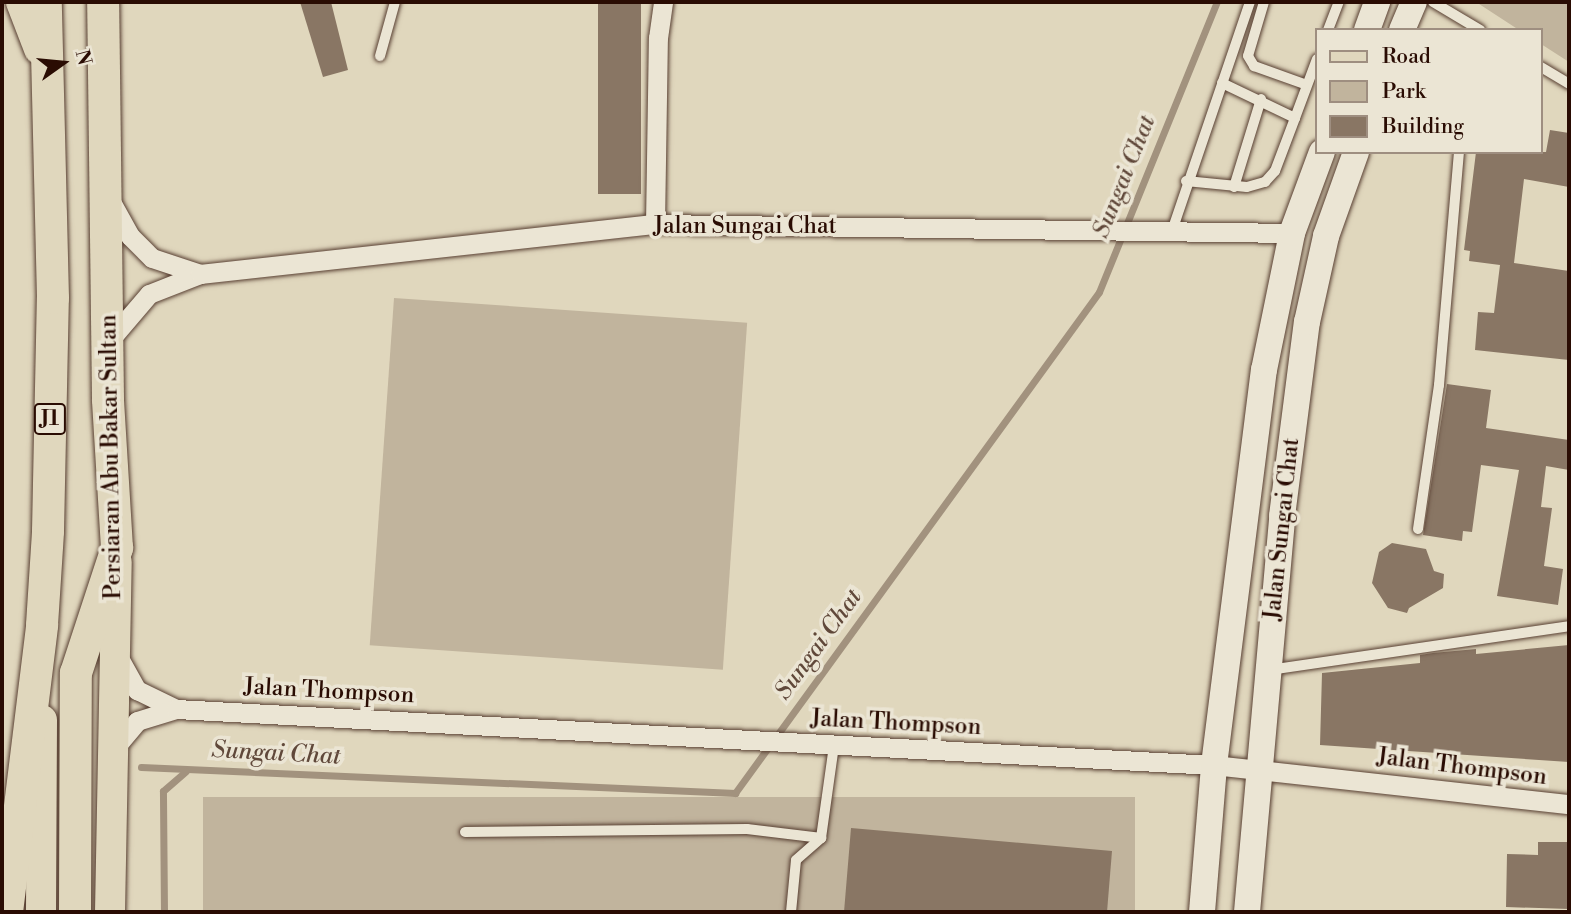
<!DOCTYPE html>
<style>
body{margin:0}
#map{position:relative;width:1571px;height:914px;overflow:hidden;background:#e0d7bd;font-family:"Libre Bodoni",serif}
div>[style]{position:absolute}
.green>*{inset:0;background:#c1b49d;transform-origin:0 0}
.stream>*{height:7px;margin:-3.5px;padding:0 3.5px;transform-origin:3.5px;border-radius:3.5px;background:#a2927e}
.building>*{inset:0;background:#897664;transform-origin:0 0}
.roads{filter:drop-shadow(0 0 2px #583f32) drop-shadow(0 0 2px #583f32)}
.service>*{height:10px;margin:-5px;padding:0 5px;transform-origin:5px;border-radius:5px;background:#ebe5d4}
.minor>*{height:19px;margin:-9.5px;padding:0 9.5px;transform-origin:9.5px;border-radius:9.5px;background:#ebe5d4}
.secondary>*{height:26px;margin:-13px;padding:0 13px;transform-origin:13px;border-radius:13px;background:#ebe5d4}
.primary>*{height:30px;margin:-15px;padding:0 15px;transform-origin:15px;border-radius:15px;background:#e0d7bd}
.trunk>*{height:32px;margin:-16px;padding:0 16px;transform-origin:16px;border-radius:16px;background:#e0d7bd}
span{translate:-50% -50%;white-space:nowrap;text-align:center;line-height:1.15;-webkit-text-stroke:7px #ebe5d4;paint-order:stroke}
.shield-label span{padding:2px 5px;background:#ebe5d4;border:2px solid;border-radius:5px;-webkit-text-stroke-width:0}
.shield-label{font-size:21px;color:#2a0c03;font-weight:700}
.street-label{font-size:23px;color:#2a0c03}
.water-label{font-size:24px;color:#60483a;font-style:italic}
.frame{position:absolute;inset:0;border:4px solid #2a0c03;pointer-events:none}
.legend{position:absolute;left:1315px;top:28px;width:228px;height:126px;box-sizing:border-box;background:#ebe5d4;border:2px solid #9e8e80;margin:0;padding:9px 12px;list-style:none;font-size:21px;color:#2a0c03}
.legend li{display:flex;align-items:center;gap:14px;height:35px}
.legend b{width:35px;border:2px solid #9e8e80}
.north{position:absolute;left:28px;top:28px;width:70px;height:70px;-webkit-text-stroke:5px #ebe5d4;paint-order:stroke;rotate:75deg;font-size:19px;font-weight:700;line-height:28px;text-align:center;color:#2a0c03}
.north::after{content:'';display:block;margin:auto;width:24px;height:32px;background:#2a0c03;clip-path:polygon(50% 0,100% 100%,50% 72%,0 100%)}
</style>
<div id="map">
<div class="green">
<i style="clip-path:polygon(1476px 2px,1569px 2px,1569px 62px,1541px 44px,1541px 30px,1519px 30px)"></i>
<i style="left:394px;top:298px;width:354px;height:348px;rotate:4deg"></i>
<i style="left:203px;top:797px;width:932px;height:115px"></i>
</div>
<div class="stream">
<i style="left:141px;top:767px;width:595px;rotate:2.51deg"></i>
<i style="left:735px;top:793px;width:619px;rotate:-54deg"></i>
<i style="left:1099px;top:292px;width:313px;rotate:-67.9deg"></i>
<i style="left:164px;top:912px;width:121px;rotate:-90.5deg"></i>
<i style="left:163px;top:791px;width:30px;rotate:-41deg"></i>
</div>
<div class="building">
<i style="clip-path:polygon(300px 2px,331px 2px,348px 70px,323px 77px)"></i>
<i style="left:598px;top:2px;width:43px;height:192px"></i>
<i style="clip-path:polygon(1550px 130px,1569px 133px,1569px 187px,1524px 179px,1514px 263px,1569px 271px,1569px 360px,1475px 350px,1478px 312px,1494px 313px,1500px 265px,1469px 261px,1470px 251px,1464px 250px,1476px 152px,1546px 152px)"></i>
<i style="clip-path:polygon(1447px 384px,1491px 390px,1486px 428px,1569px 440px,1569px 470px,1546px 466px,1541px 507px,1552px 508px,1544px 566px,1563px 569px,1558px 605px,1497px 596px,1519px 470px,1481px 465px,1472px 532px,1463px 531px,1462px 541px,1423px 535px)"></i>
<i style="clip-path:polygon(1392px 543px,1426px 549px,1434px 571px,1444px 574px,1443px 588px,1409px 608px,1407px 613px,1388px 608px,1372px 583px,1379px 552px)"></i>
<i style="clip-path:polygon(1569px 645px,1569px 762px,1320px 745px,1322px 673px,1420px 663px,1420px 655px,1433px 653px,1476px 649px,1476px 654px)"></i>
<i style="clip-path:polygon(851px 828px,1112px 851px,1107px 912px,844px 912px)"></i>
<i style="clip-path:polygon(1538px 842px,1569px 842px,1569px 909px,1506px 907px,1507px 854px,1538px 855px)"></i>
</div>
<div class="roads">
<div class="service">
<i style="left:1264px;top:2px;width:56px;rotate:106.5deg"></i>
<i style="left:1248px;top:56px;width:12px;rotate:59deg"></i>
<i style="left:1254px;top:66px;width:56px;rotate:19.7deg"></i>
<i style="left:1433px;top:2px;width:55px;rotate:30.8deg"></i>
<i style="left:1328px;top:30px;width:30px;rotate:-69deg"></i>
<i style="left:380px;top:56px;width:56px;rotate:-74.5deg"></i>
<i style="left:1541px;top:67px;width:33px;rotate:31deg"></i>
<i style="left:1295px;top:118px;width:63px;rotate:-69.6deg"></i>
<i style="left:1186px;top:181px;width:61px;rotate:5.6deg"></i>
<i style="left:1247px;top:187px;width:19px;rotate:-16deg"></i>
<i style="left:1265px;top:182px;width:15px;rotate:-48deg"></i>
<i style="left:1275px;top:171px;width:57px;rotate:-69.3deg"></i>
<i style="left:1295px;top:118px;width:81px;rotate:-154.4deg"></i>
<i style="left:1234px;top:187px;width:92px;rotate:-72.9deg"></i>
<i style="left:1173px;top:228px;width:239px;rotate:-71.2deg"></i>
<i style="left:1418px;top:529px;width:146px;rotate:-81.7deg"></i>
<i style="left:1439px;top:385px;width:234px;rotate:-85.1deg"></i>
<i style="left:1269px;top:670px;width:303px;rotate:-8.3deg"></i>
<i style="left:465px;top:832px;width:282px;rotate:-0.6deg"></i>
<i style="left:747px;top:829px;width:75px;rotate:6.9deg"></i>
<i style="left:791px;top:912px;width:52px;rotate:-84.5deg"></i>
<i style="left:796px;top:860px;width:33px;rotate:-41deg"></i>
<i style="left:821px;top:838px;width:94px;rotate:-82deg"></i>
</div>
<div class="minor">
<i style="left:109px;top:198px;width:43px;rotate:61.1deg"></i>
<i style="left:130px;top:236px;width:31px;rotate:45deg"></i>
<i style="left:152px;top:258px;width:51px;rotate:18.4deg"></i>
<i style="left:655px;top:224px;width:186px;rotate:-89.1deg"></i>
<i style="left:658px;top:38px;width:36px;rotate:-82deg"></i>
<i style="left:108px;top:342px;width:63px;rotate:-49.5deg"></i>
<i style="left:149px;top:294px;width:55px;rotate:-21.4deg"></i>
<i style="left:200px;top:274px;width:458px;rotate:-6.3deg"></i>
<i style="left:655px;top:224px;width:637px;rotate:0.81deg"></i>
<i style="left:119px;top:658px;width:37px;rotate:61deg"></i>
<i style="left:137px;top:690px;width:43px;rotate:26deg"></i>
<i style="left:113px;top:750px;width:38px;rotate:-50deg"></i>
<i style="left:137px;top:721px;width:41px;rotate:-17.1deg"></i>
<i style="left:176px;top:709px;width:1040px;rotate:3.09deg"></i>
<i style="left:1214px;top:765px;width:357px;rotate:6.3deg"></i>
</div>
<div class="secondary">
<i style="left:1367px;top:30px;width:30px;rotate:-70deg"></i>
<i style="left:1402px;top:30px;width:30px;rotate:-67deg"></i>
<i style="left:1202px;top:912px;width:147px;rotate:-85.3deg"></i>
<i style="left:1214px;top:765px;width:398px;rotate:-82.8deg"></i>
<i style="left:1264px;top:370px;width:140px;rotate:-78.4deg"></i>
<i style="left:1292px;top:233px;width:86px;rotate:-69.7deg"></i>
<i style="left:1247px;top:912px;width:398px;rotate:-84.9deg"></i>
<i style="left:1282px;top:516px;width:196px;rotate:-82.7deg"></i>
<i style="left:1307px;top:322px;width:88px;rotate:-77.5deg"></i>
<i style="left:1326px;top:236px;width:89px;rotate:-70.3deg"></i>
</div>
<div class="primary">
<i style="left:41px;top:912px;width:192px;rotate:-89.7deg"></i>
<i style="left:110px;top:912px;width:350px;rotate:-88.9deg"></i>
</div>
<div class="trunk">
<i style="left:22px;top:2px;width:50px;rotate:69deg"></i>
<i style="left:7px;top:912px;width:289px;rotate:-83deg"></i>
<i style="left:42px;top:625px;width:94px;rotate:-86.3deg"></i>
<i style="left:48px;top:531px;width:233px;rotate:-88.8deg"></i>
<i style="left:53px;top:298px;width:296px;rotate:-91.4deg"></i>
<i style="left:75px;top:912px;width:239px;rotate:-89.8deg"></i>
<i style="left:76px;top:673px;width:132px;rotate:-71.8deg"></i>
<i style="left:117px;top:548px;width:149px;rotate:-93.5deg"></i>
<i style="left:108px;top:399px;width:397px;rotate:-90.7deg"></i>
</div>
</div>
<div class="shield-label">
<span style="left:50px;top:419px">J1</span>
</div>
<div class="street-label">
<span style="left:745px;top:226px">Jalan Sungai Chat</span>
<span style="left:111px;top:457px;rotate:-91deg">Persiaran Abu Bakar Sultan</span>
<span style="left:1282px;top:529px;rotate:-84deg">Jalan Sungai Chat</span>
<span style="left:329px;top:691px;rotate:3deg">Jalan Thompson</span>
<span style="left:896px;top:723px;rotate:3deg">Jalan Thompson</span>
<span style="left:1462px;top:767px;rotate:7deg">Jalan Thompson</span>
</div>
<div class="water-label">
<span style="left:1125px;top:177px;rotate:-68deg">Sungai Chat</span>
<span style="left:819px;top:645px;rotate:-54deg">Sungai Chat</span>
<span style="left:276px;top:754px;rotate:3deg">Sungai Chat</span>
</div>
<div class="frame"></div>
<ul class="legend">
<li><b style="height:9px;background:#e0d7bd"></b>Road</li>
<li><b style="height:19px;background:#c1b49d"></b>Park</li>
<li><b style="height:19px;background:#897664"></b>Building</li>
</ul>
<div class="north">N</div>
</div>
